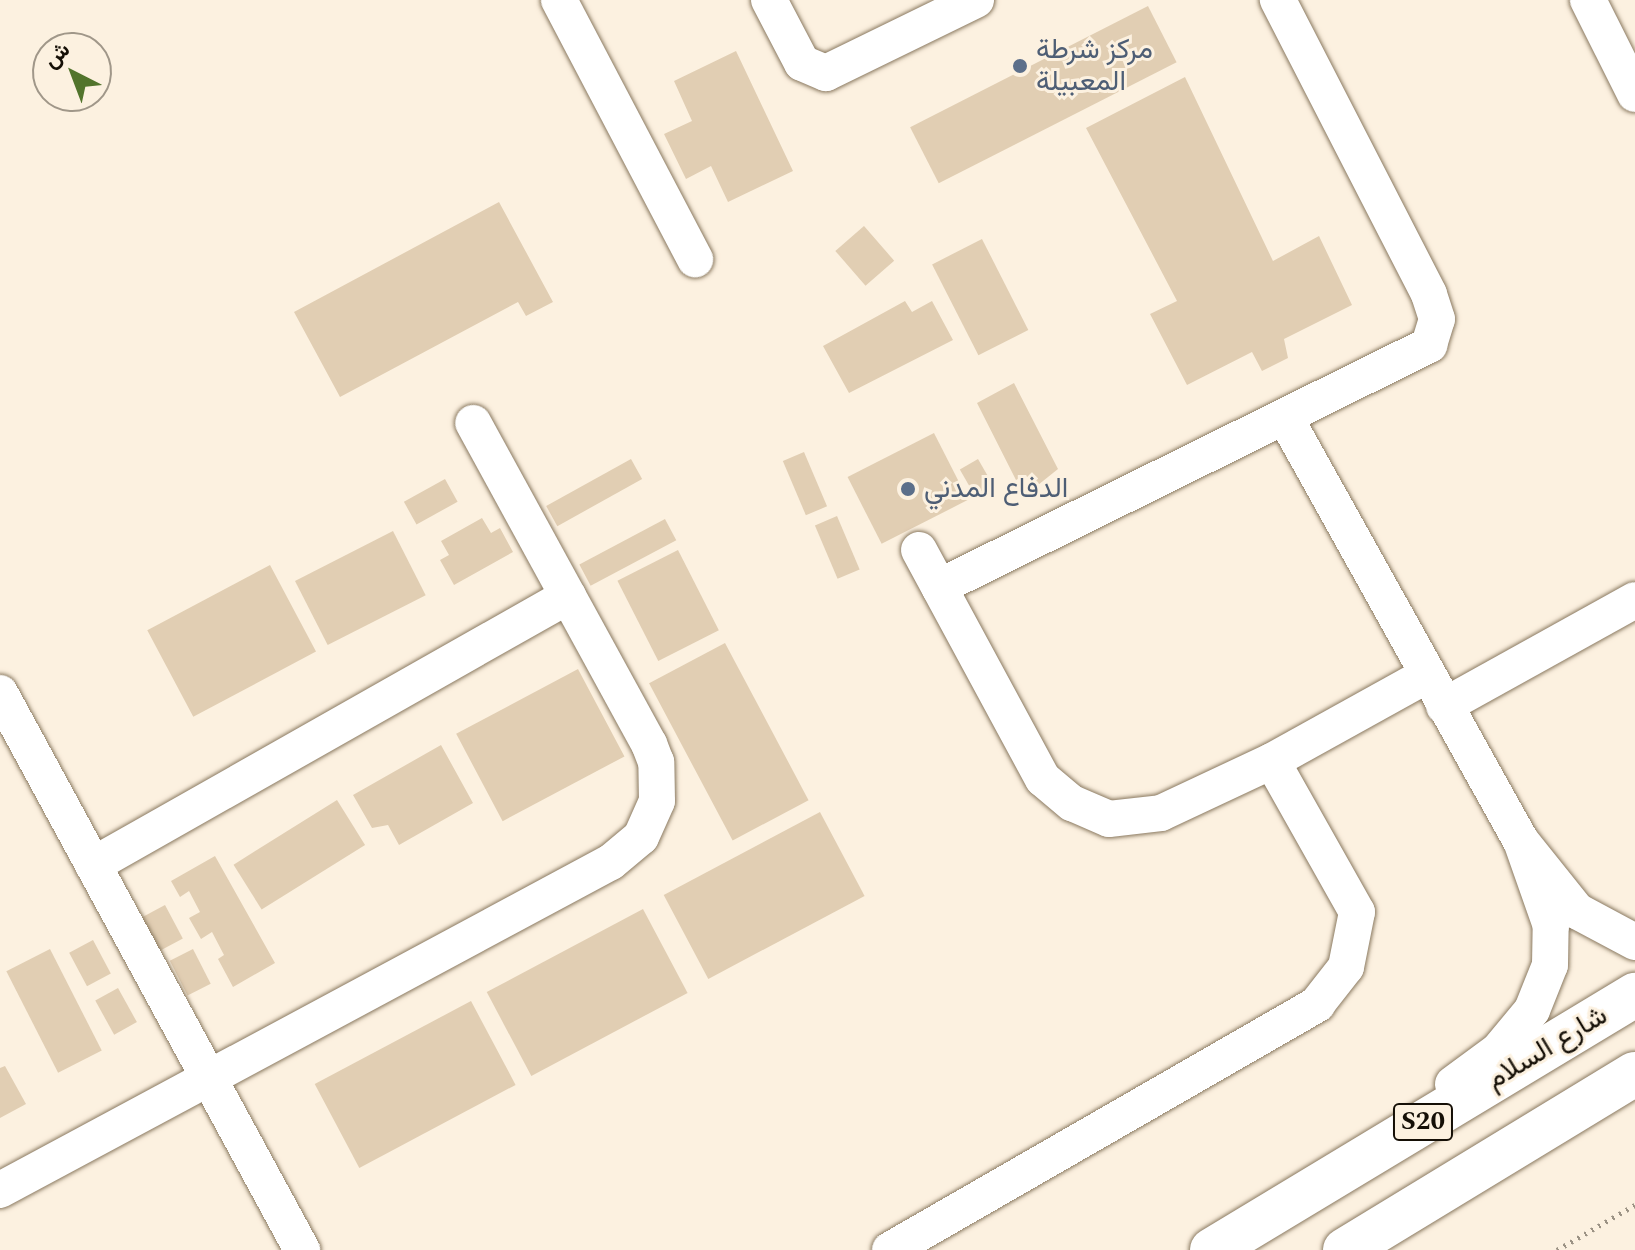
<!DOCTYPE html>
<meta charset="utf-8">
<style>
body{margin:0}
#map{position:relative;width:1635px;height:1250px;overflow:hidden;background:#fcf1e0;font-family:Spectral,Vazirmatn,serif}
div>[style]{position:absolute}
.building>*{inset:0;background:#e1ceb3;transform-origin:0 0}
.path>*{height:5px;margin-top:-2.5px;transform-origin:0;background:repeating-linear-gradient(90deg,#9b9284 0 2px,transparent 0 8px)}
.roads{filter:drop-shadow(0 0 2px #8a7960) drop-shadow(0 0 2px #8a7960)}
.minor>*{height:36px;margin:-18px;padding:0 18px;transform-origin:18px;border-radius:18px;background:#fff}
.major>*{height:44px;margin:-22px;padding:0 22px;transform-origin:22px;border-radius:22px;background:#fff}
.dots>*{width:22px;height:22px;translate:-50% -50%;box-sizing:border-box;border:4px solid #fcf1e0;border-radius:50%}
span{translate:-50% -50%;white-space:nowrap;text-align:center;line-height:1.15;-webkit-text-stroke:6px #fcf1e0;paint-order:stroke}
.shield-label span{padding:2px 6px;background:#fcf1e0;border:2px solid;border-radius:6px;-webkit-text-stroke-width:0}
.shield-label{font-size:26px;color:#150f06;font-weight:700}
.service-label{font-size:28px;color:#4e5e75}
.left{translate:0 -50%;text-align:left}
.street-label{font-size:28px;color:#150f06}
.north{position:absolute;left:32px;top:32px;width:80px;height:80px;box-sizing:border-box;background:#fcf1e0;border:2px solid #a09789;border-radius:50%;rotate:318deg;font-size:22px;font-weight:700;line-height:32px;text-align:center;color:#150f06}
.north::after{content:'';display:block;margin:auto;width:28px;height:36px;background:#52742c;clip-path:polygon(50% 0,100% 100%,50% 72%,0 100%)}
</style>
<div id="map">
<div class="building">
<i style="left:1148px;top:6px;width:63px;height:267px;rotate:63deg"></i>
<i style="clip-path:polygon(736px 51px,793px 171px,728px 202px,711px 166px,686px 179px,664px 134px,692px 121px,674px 81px)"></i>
<i style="clip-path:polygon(1185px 77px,1273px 261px,1319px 236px,1352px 305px,1284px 339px,1288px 358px,1262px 371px,1252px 352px,1187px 385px,1150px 314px,1177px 301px,1086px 128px)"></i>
<i style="clip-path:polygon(499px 202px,553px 302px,526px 316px,518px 302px,340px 397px,294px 312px)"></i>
<i style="left:864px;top:226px;width:46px;height:38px;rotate:49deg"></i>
<i style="left:982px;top:239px;width:102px;height:56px;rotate:63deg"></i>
<i style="clip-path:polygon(905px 301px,912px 312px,932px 301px,953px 340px,849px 393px,823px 346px)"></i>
<i style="clip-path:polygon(1014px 383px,1058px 469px,1033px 489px,1026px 475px,1016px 480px,977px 403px)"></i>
<i style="left:934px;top:433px;width:75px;height:97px;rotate:63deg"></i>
<i style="left:804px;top:452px;width:59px;height:23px;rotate:67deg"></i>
<i style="left:631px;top:459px;width:23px;height:97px;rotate:61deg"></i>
<i style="left:978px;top:459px;width:34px;height:21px;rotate:60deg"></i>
<i style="left:445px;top:479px;width:26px;height:47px;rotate:61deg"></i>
<i style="left:837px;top:516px;width:58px;height:24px;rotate:67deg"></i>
<i style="clip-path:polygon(482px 518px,491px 533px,500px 528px,513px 552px,454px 585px,440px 560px,449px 555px,441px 541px)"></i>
<i style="left:665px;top:519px;width:24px;height:97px;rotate:62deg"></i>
<i style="left:393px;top:531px;width:72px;height:110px;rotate:63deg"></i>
<i style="left:678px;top:550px;width:90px;height:68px;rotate:63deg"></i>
<i style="left:270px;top:565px;width:98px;height:139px;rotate:62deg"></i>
<i style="left:725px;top:643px;width:178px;height:86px;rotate:62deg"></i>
<i style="left:578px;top:669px;width:99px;height:138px;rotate:62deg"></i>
<i style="clip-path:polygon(441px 745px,473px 803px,399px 845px,388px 825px,372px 828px,353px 795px)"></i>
<i style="left:337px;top:800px;width:53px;height:122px;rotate:58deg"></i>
<i style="left:820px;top:812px;width:95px;height:177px;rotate:62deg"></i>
<i style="clip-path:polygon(215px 856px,275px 963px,233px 987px,218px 959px,224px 955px,212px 932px,201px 939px,189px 918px,200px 912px,189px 891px,180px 897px,171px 881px)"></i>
<i style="left:165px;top:905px;width:38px;height:27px;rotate:62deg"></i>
<i style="left:643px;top:909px;width:95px;height:177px;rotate:62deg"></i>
<i style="left:93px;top:940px;width:38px;height:27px;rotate:62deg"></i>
<i style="left:50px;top:949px;width:114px;height:49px;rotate:63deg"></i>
<i style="left:193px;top:949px;width:39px;height:26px;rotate:63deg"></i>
<i style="left:118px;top:988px;width:39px;height:26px;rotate:61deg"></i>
<i style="left:471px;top:1001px;width:95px;height:177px;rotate:62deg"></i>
<i style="clip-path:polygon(5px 1066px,26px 1104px,0 1118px,0 1068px)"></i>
</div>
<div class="path">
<i style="left:1557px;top:1250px;width:90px;rotate:-30deg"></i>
</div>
<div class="roads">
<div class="minor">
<i style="left:559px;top:0;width:293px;rotate:62.3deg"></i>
<i style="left:769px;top:0;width:71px;rotate:62.4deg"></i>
<i style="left:802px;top:63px;width:26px;rotate:23deg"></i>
<i style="left:826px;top:73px;width:167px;rotate:-26deg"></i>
<i style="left:1588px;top:0;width:105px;rotate:63.4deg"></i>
<i style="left:1286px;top:419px;width:483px;rotate:60.9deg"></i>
<i style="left:919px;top:550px;width:260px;rotate:61.6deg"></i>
<i style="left:1043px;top:779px;width:38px;rotate:40deg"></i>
<i style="left:1072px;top:803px;width:40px;rotate:23.4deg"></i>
<i style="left:1109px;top:819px;width:52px;rotate:-6.6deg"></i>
<i style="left:1161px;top:813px;width:123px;rotate:-25.1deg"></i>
<i style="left:939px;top:587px;width:547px;rotate:-26.28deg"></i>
<i style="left:1429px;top:345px;width:27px;rotate:-73deg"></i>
<i style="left:1437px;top:319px;width:26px;rotate:-108deg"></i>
<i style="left:1429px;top:294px;width:331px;rotate:-117.2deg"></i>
<i style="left:0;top:693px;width:634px;rotate:61.53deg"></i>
<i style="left:1444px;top:706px;width:218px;rotate:-29deg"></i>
<i style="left:93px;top:865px;width:546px;rotate:-29.52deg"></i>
<i style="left:1453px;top:1084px;width:56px;rotate:-36.3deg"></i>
<i style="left:1498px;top:1051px;width:53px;rotate:-50.3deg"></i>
<i style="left:1532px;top:1010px;width:48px;rotate:-68.2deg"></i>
<i style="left:1550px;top:965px;width:39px;rotate:-89deg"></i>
<i style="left:1551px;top:926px;width:90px;rotate:-109.4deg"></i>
<i style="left:1521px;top:841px;width:90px;rotate:51.3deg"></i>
<i style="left:1577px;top:911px;width:66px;rotate:28.1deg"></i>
<i style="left:0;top:1190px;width:693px;rotate:-28.23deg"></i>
<i style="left:611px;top:862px;width:39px;rotate:-40deg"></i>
<i style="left:641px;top:837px;width:39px;rotate:-66deg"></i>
<i style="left:657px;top:801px;width:39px;rotate:-91deg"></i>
<i style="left:656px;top:762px;width:19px;rotate:-111deg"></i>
<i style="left:649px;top:744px;width:366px;rotate:-118.7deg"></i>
<i style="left:890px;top:1250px;width:493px;rotate:-29.9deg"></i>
<i style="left:1317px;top:1004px;width:47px;rotate:-51.9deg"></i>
<i style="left:1346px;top:967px;width:56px;rotate:-78.7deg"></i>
<i style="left:1357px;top:912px;width:173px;rotate:-119.4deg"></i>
<i style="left:1272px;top:761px;width:177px;rotate:-29deg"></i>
</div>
<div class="major">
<i style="left:1212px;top:1250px;width:494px;rotate:-31.1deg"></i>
<i style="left:1345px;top:1250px;width:339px;rotate:-31.3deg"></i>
</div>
</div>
<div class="dots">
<i style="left:1020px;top:66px;background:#5c6f8a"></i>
<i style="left:908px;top:489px;background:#5c6f8a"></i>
</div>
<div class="shield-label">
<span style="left:1423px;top:1122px">S20</span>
</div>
<div class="service-label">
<span class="left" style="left:1036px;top:66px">مركز شرطة<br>المعبيلة</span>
<span class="left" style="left:924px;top:489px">الدفاع المدني</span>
</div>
<div class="street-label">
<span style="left:1547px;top:1048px;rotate:-31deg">شارع السلام</span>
</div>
<div class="north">ش</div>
</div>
